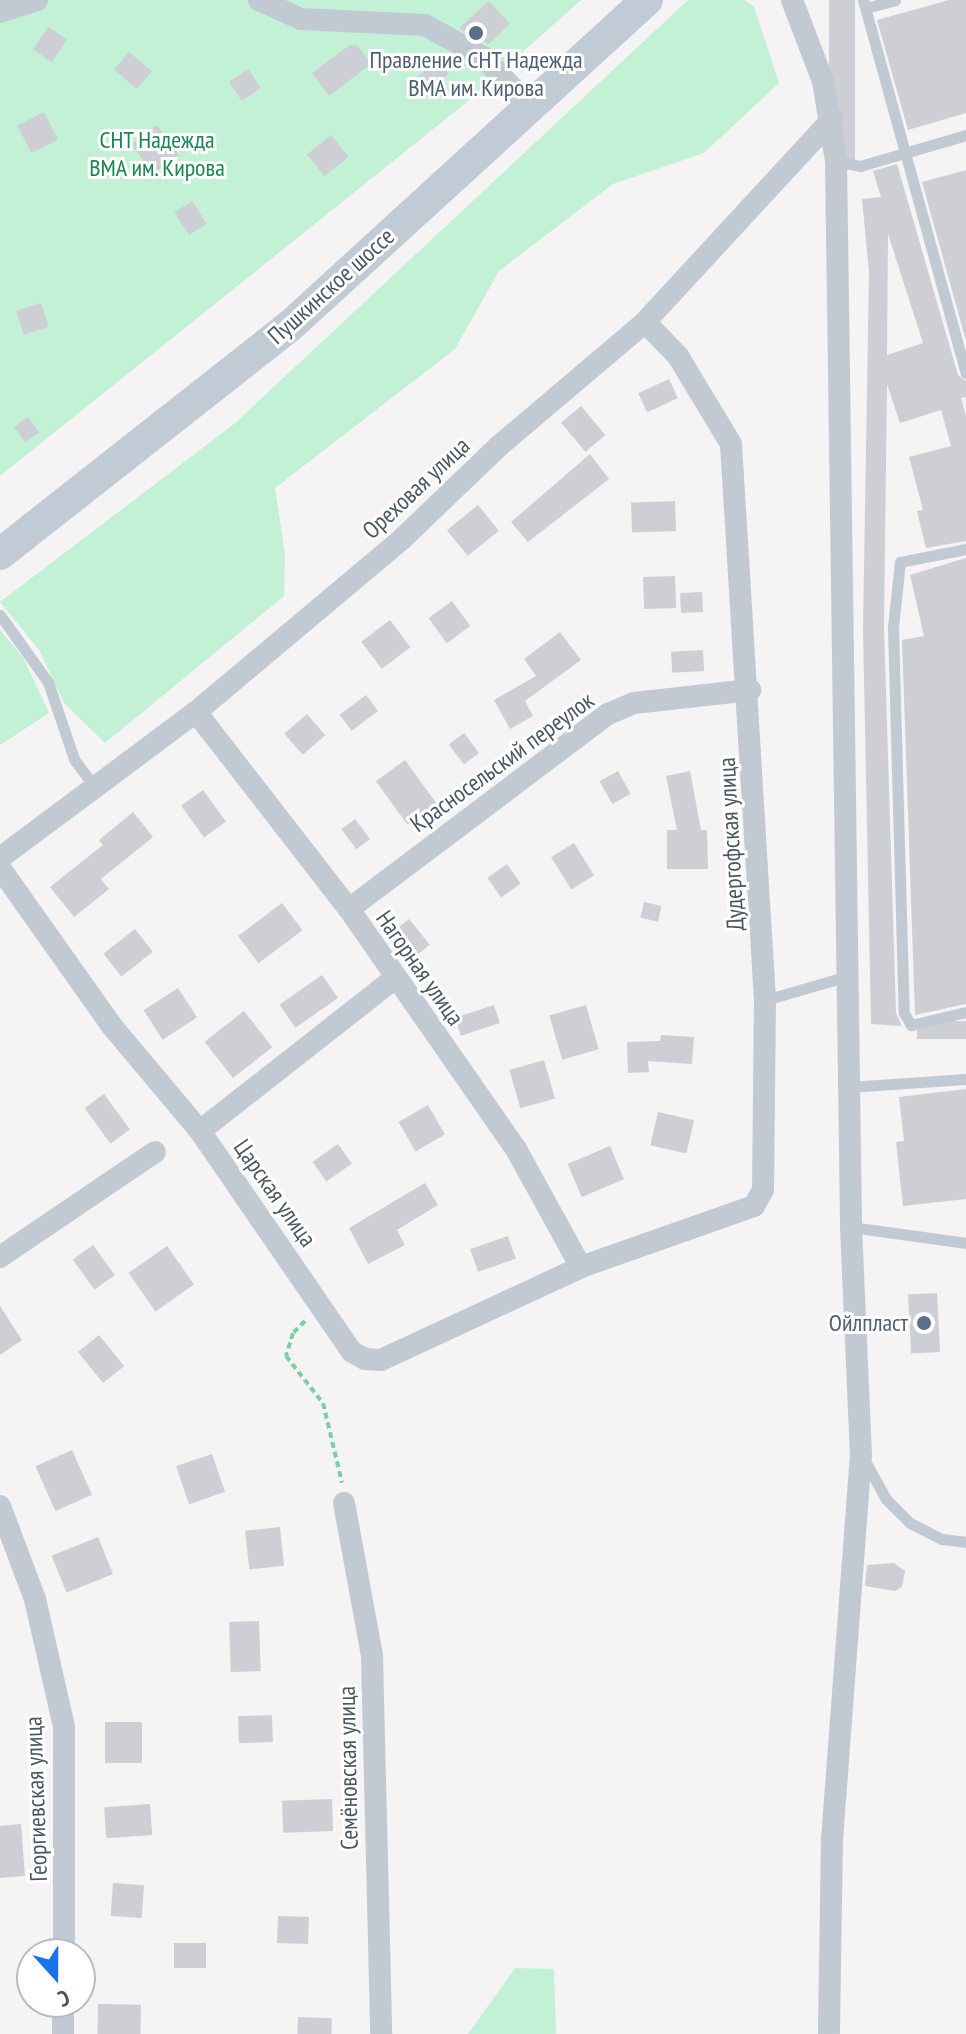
<!DOCTYPE html>
<meta charset="utf-8">
<style>
body{margin:0}
#map{position:relative;width:966px;height:2034px;overflow:hidden;background:#f5f3f3;font-family:"PT Sans Narrow",sans-serif}
div>[style]{position:absolute}
.green>*{inset:0;background:#c3f1d5}
.building>*{inset:0;background:#cdcfd5;transform-origin:0 0}
.path>*{height:4px;margin-top:-2px;transform-origin:0;background:repeating-linear-gradient(90deg,#7ad0a6 0 6px,transparent 0 10px)}
.lane>*{height:11px;margin:-5.5px;padding:0 5.5px;transform-origin:5.5px;border-radius:5.5px;background:#c1cad2}
.street>*{height:22px;margin:-11px;padding:0 11px;transform-origin:11px;border-radius:11px;background:#c1cad2}
.secondary>*{height:32px;margin:-16px;padding:0 16px;transform-origin:16px;border-radius:16px;background:#c1cbd6}
.dots>*{width:22px;height:22px;translate:-50% -50%;box-sizing:border-box;border:4px solid #fff;border-radius:50%}
span{translate:-50% -50%;white-space:nowrap;text-align:center;line-height:1.15;-webkit-text-stroke:6px #fff;paint-order:stroke}
.service-label{font-size:24px;color:#4e5e75}
.right{translate:-100% -50%;text-align:right}
.park-label{font-size:24px;color:#17864f}
.street-label{font-size:24px;color:#4a5661}
.north{position:absolute;left:16px;top:1938px;width:80px;height:80px;box-sizing:border-box;background:#fff;border:2px solid #b7bbc0;border-radius:50%;rotate:159deg;font-size:22px;font-weight:700;line-height:32px;text-align:center;color:#4a5661}
.north::after{content:'';display:block;margin:auto;width:28px;height:36px;background:#1a73e8;clip-path:polygon(50% 0,100% 100%,50% 72%,0 100%)}
</style>
<div id="map">
<div class="green">
<i style="clip-path:polygon(0 0,581px 0,462px 106px,0 476px)"></i>
<i style="clip-path:polygon(688px 0,745px 0,754px 7px,779px 83px,704px 153px,613px 184px,499px 271px,455px 349px,275px 488px,285px 554px,284px 596px,105px 743px,64px 703px,39px 650px,0 602px,234px 424px)"></i>
<i style="clip-path:polygon(0 630px,24px 659px,49px 713px,0 745px)"></i>
<i style="clip-path:polygon(515px 1968px,554px 1969px,556px 2034px,468px 2034px)"></i>
</div>
<div class="building">
<i style="left:829px;top:0;width:26px;height:160px"></i>
<i style="clip-path:polygon(949px 0,966px 0,966px 113px,908px 130px,877px 20px)"></i>
<i style="clip-path:polygon(489px 1px,510px 24px,489px 44px,459px 28px)"></i>
<i style="left:48px;top:27px;width:23px;height:27px;rotate:34deg"></i>
<i style="clip-path:polygon(350px 45px,358px 46px,371px 64px,329px 96px,312px 73px)"></i>
<i style="left:129px;top:52px;width:30px;height:23px;rotate:40deg"></i>
<i style="left:437px;top:60px;width:18px;height:28px;rotate:49deg"></i>
<i style="left:248px;top:69px;width:23px;height:23px;rotate:56deg"></i>
<i style="left:44px;top:112px;width:31px;height:30px;rotate:63deg"></i>
<i style="left:157px;top:125px;width:37px;height:32px;rotate:54deg"></i>
<i style="left:331px;top:135px;width:28px;height:31px;rotate:51deg"></i>
<i style="clip-path:polygon(evenodd,897px 164px,958px 375px,966px 381px,966px 397px,961px 398px,966px 416px,966px 541px,926px 548px,917px 511px,923px 510px,909px 457px,951px 446px,941px 410px,900px 423px,887px 384px,884px 628px,896px 1013px,902px 1026px,871px 1024px,863px 628px,869px 272px,862px 199px,881px 197px,873px 171px,897px 164px,888px 234px,923px 343px,887px 355px,888px 234px)"></i>
<i style="clip-path:polygon(966px 170px,966px 341px,922px 182px)"></i>
<i style="left:192px;top:201px;width:27px;height:21px;rotate:57deg"></i>
<i style="left:41px;top:303px;width:25px;height:26px;rotate:72deg"></i>
<i style="left:669px;top:379px;width:21px;height:34px;rotate:65deg"></i>
<i style="left:581px;top:406px;width:38px;height:26px;rotate:50deg"></i>
<i style="left:28px;top:417px;width:19px;height:17px;rotate:55deg"></i>
<i style="clip-path:polygon(590px 454px,609px 479px,528px 542px,511px 522px)"></i>
<i style="left:675px;top:501px;width:30px;height:44px;rotate:88deg"></i>
<i style="left:478px;top:505px;width:33px;height:40px;rotate:51deg"></i>
<i style="clip-path:polygon(966px 558px,966px 1004px,915px 1015px,902px 640px,924px 636px,910px 575px)"></i>
<i style="left:675px;top:576px;width:32px;height:32px;rotate:88deg"></i>
<i style="left:702px;top:592px;width:20px;height:22px;rotate:87deg"></i>
<i style="left:452px;top:601px;width:31px;height:29px;rotate:54deg"></i>
<i style="left:390px;top:620px;width:34px;height:36px;rotate:53deg"></i>
<i style="clip-path:polygon(560px 632px,581px 660px,525px 701px,533px 716px,510px 729px,494px 700px,536px 676px,524px 659px)"></i>
<i style="left:703px;top:650px;width:21px;height:32px;rotate:87deg"></i>
<i style="left:366px;top:695px;width:20px;height:33px;rotate:53deg"></i>
<i style="left:307px;top:714px;width:28px;height:30px;rotate:49deg"></i>
<i style="left:464px;top:733px;width:25px;height:19px;rotate:53deg"></i>
<i style="left:405px;top:760px;width:54px;height:36px;rotate:54deg"></i>
<i style="left:618px;top:771px;width:26px;height:21px;rotate:61deg"></i>
<i style="clip-path:polygon(690px 771px,701px 830px,707px 830px,708px 869px,667px 869px,667px 830px,677px 830px,666px 776px)"></i>
<i style="left:203px;top:790px;width:39px;height:27px;rotate:54deg"></i>
<i style="clip-path:polygon(133px 812px,153px 837px,101px 879px,109px 889px,74px 917px,50px 887px,103px 845px,99px 840px)"></i>
<i style="left:355px;top:819px;width:25px;height:17px;rotate:53deg"></i>
<i style="left:574px;top:843px;width:38px;height:27px;rotate:58deg"></i>
<i style="left:507px;top:864px;width:24px;height:24px;rotate:55deg"></i>
<i style="left:644px;top:902px;width:18px;height:16px;rotate:13deg"></i>
<i style="left:282px;top:903px;width:34px;height:55px;rotate:53deg"></i>
<i style="left:409px;top:919px;width:33px;height:19px;rotate:51deg"></i>
<i style="left:135px;top:929px;width:29px;height:40px;rotate:52deg"></i>
<i style="left:322px;top:975px;width:28px;height:52px;rotate:55deg"></i>
<i style="left:178px;top:988px;width:35px;height:41px;rotate:57deg"></i>
<i style="left:494px;top:1005px;width:19px;height:41px;rotate:72deg"></i>
<i style="left:586px;top:1005px;width:46px;height:38px;rotate:74deg"></i>
<i style="left:244px;top:1011px;width:46px;height:50px;rotate:52deg"></i>
<i style="left:966px;top:1021px;width:18px;height:49px;rotate:90deg"></i>
<i style="clip-path:polygon(661px 1035px,694px 1037px,692px 1064px,648px 1061px,649px 1072px,628px 1073px,627px 1042px,660px 1041px)"></i>
<i style="left:544px;top:1060px;width:40px;height:36px;rotate:74deg"></i>
<i style="clip-path:polygon(966px 1089px,966px 1199px,903px 1206px,896px 1142px,904px 1141px,899px 1097px)"></i>
<i style="left:104px;top:1094px;width:44px;height:24px;rotate:54deg"></i>
<i style="left:428px;top:1105px;width:34px;height:34px;rotate:60deg"></i>
<i style="left:658px;top:1112px;width:37px;height:34px;rotate:13deg"></i>
<i style="left:338px;top:1144px;width:24px;height:31px;rotate:55deg"></i>
<i style="left:610px;top:1146px;width:36px;height:46px;rotate:67deg"></i>
<i style="clip-path:polygon(425px 1183px,438px 1205px,397px 1230px,405px 1245px,368px 1264px,349px 1228px)"></i>
<i style="left:508px;top:1236px;width:24px;height:40px;rotate:71deg"></i>
<i style="left:93px;top:1245px;width:37px;height:25px;rotate:54deg"></i>
<i style="left:167px;top:1246px;width:47px;height:47px;rotate:55deg"></i>
<i style="left:937px;top:1293px;width:59px;height:29px;rotate:87deg"></i>
<i style="clip-path:polygon(0 1306px,22px 1340px,0 1355px)"></i>
<i style="left:99px;top:1335px;width:40px;height:27px;rotate:51deg"></i>
<i style="left:72px;top:1450px;width:49px;height:40px;rotate:66deg"></i>
<i style="left:212px;top:1454px;width:40px;height:38px;rotate:71deg"></i>
<i style="left:280px;top:1527px;width:39px;height:35px;rotate:84deg"></i>
<i style="left:98px;top:1537px;width:40px;height:50px;rotate:68deg"></i>
<i style="clip-path:polygon(894px 1563px,905px 1571px,902px 1587px,895px 1591px,865px 1586px,867px 1565px)"></i>
<i style="left:259px;top:1621px;width:50px;height:30px;rotate:88deg"></i>
<i style="left:272px;top:1715px;width:27px;height:34px;rotate:88deg"></i>
<i style="left:105px;top:1722px;width:37px;height:41px"></i>
<i style="left:332px;top:1799px;width:32px;height:50px;rotate:88deg"></i>
<i style="left:150px;top:1804px;width:31px;height:46px;rotate:86deg"></i>
<i style="clip-path:polygon(21px 1824px,25px 1876px,0 1878px,0 1826px)"></i>
<i style="left:113px;top:1883px;width:31px;height:33px;rotate:4deg"></i>
<i style="left:278px;top:1916px;width:31px;height:27px;rotate:2deg"></i>
<i style="left:174px;top:1943px;width:32px;height:25px"></i>
<i style="left:98px;top:2004px;width:43px;height:30px;rotate:1deg"></i>
<i style="left:298px;top:2017px;width:34px;height:17px;rotate:2deg"></i>
</div>
<div class="path">
<i style="left:305px;top:1321px;width:17px;rotate:135deg"></i>
<i style="left:293px;top:1333px;width:24px;rotate:107deg"></i>
<i style="left:286px;top:1356px;width:60px;rotate:51.8deg"></i>
<i style="left:323px;top:1403px;width:82px;rotate:76.6deg"></i>
</div>
<div class="lane">
<i style="left:863px;top:0;width:387px;rotate:74.6deg"></i>
<i style="left:866px;top:8px;width:30px;rotate:-15deg"></i>
<i style="left:836px;top:161px;width:25px;rotate:12deg"></i>
<i style="left:860px;top:166px;width:110px;rotate:-16.3deg"></i>
<i style="left:966px;top:549px;width:67px;rotate:168.9deg"></i>
<i style="left:900px;top:562px;width:66px;rotate:96.1deg"></i>
<i style="left:893px;top:628px;width:385px;rotate:88.4deg"></i>
<i style="left:904px;top:1013px;width:14px;rotate:60deg"></i>
<i style="left:911px;top:1025px;width:57px;rotate:-13.3deg"></i>
<i style="left:0;top:615px;width:82px;rotate:54.4deg"></i>
<i style="left:48px;top:682px;width:81px;rotate:71.3deg"></i>
<i style="left:74px;top:759px;width:36px;rotate:54deg"></i>
<i style="left:765px;top:1000px;width:86px;rotate:-16.1deg"></i>
<i style="left:849px;top:1087px;width:117px;rotate:-3.9deg"></i>
<i style="left:851px;top:1227px;width:116px;rotate:7.9deg"></i>
<i style="left:865px;top:1461px;width:43px;rotate:61.1deg"></i>
<i style="left:886px;top:1499px;width:34px;rotate:45deg"></i>
<i style="left:910px;top:1523px;width:36px;rotate:27deg"></i>
<i style="left:942px;top:1539px;width:24px;rotate:7deg"></i>
</div>
<div class="street">
<i style="left:259px;top:0;width:46px;rotate:24.3deg"></i>
<i style="left:301px;top:19px;width:124px;rotate:2.8deg"></i>
<i style="left:425px;top:25px;width:66px;rotate:28.9deg"></i>
<i style="left:483px;top:57px;width:68px;rotate:46.2deg"></i>
<i style="left:792px;top:0;width:87px;rotate:69.1deg"></i>
<i style="left:823px;top:81px;width:81px;rotate:80.8deg"></i>
<i style="left:836px;top:161px;width:1066px;rotate:89.19deg"></i>
<i style="left:851px;top:1227px;width:227px;rotate:87.5deg"></i>
<i style="left:861px;top:1454px;width:385px;rotate:94.3deg"></i>
<i style="left:832px;top:1838px;width:196px;rotate:90.9deg"></i>
<i style="left:0;top:12px;width:39px;rotate:-18deg"></i>
<i style="left:196px;top:712px;width:249px;rotate:52.2deg"></i>
<i style="left:349px;top:909px;width:292px;rotate:55.2deg"></i>
<i style="left:516px;top:1149px;width:135px;rotate:61.2deg"></i>
<i style="left:0;top:858px;width:244px;rotate:-36.7deg"></i>
<i style="left:196px;top:712px;width:270px;rotate:-40deg"></i>
<i style="left:403px;top:538px;width:133px;rotate:-43.8deg"></i>
<i style="left:499px;top:446px;width:192px;rotate:-40.3deg"></i>
<i style="left:645px;top:322px;width:277px;rotate:-47.3deg"></i>
<i style="left:0;top:868px;width:192px;rotate:54.7deg"></i>
<i style="left:111px;top:1025px;width:138px;rotate:50deg"></i>
<i style="left:200px;top:1131px;width:268px;rotate:55.5deg"></i>
<i style="left:352px;top:1352px;width:15px;rotate:28deg"></i>
<i style="left:365px;top:1359px;width:16px;rotate:4deg"></i>
<i style="left:381px;top:1360px;width:221px;rotate:-24.9deg"></i>
<i style="left:581px;top:1267px;width:183px;rotate:-19.4deg"></i>
<i style="left:754px;top:1206px;width:18px;rotate:-61deg"></i>
<i style="left:763px;top:1190px;width:190px;rotate:-89.4deg"></i>
<i style="left:765px;top:1000px;width:557px;rotate:-93.5deg"></i>
<i style="left:731px;top:444px;width:103px;rotate:-121.1deg"></i>
<i style="left:678px;top:356px;width:47px;rotate:-134.1deg"></i>
<i style="left:349px;top:909px;width:324px;rotate:-37deg"></i>
<i style="left:608px;top:714px;width:28px;rotate:-23deg"></i>
<i style="left:634px;top:703px;width:117px;rotate:-6.4deg"></i>
<i style="left:200px;top:1131px;width:246px;rotate:-38.1deg"></i>
<i style="left:0;top:1257px;width:187px;rotate:-34.1deg"></i>
<i style="left:344px;top:1503px;width:156px;rotate:79.6deg"></i>
<i style="left:372px;top:1656px;width:378px;rotate:88.6deg"></i>
<i style="left:0;top:1506px;width:99px;rotate:69.4deg"></i>
<i style="left:35px;top:1599px;width:131px;rotate:77.2deg"></i>
<i style="left:64px;top:1727px;width:227px;rotate:90deg"></i>
<i style="left:63px;top:2034px;width:32px;rotate:-90deg"></i>
</div>
<div class="secondary">
<i style="left:0;top:554px;width:370px;rotate:-38.2deg"></i>
<i style="left:291px;top:325px;width:482px;rotate:-42.4deg"></i>
</div>
<div class="dots">
<i style="left:476px;top:33px;background:#5c6f8a"></i>
<i style="left:924px;top:1323px;background:#5c6f8a"></i>
</div>
<div class="service-label">
<span style="left:476px;top:74px">Правление СНТ Надежда<br>ВМА им. Кирова</span>
<span class="right" style="left:908px;top:1323px">Ойлпласт</span>
</div>
<div class="park-label">
<span style="left:157px;top:154px">СНТ Надежда<br>ВМА им. Кирова</span>
</div>
<div class="street-label">
<span style="left:331px;top:286px;rotate:-42deg">Пушкинское шоссе</span>
<span style="left:416px;top:488px;rotate:-43deg">Ореховая улица</span>
<span style="left:502px;top:762px;rotate:-36deg">Красносельский переулок</span>
<span style="left:731px;top:844px;rotate:-93deg">Дудергофская улица</span>
<span style="left:420px;top:968px;rotate:55deg">Нагорная улица</span>
<span style="left:275px;top:1193px;rotate:55deg">Царская улица</span>
<span style="left:348px;top:1768px;rotate:-91deg">Семёновская улица</span>
<span style="left:36px;top:1799px;rotate:-92deg">Георгиевская улица</span>
</div>
<div class="north">С</div>
</div>
